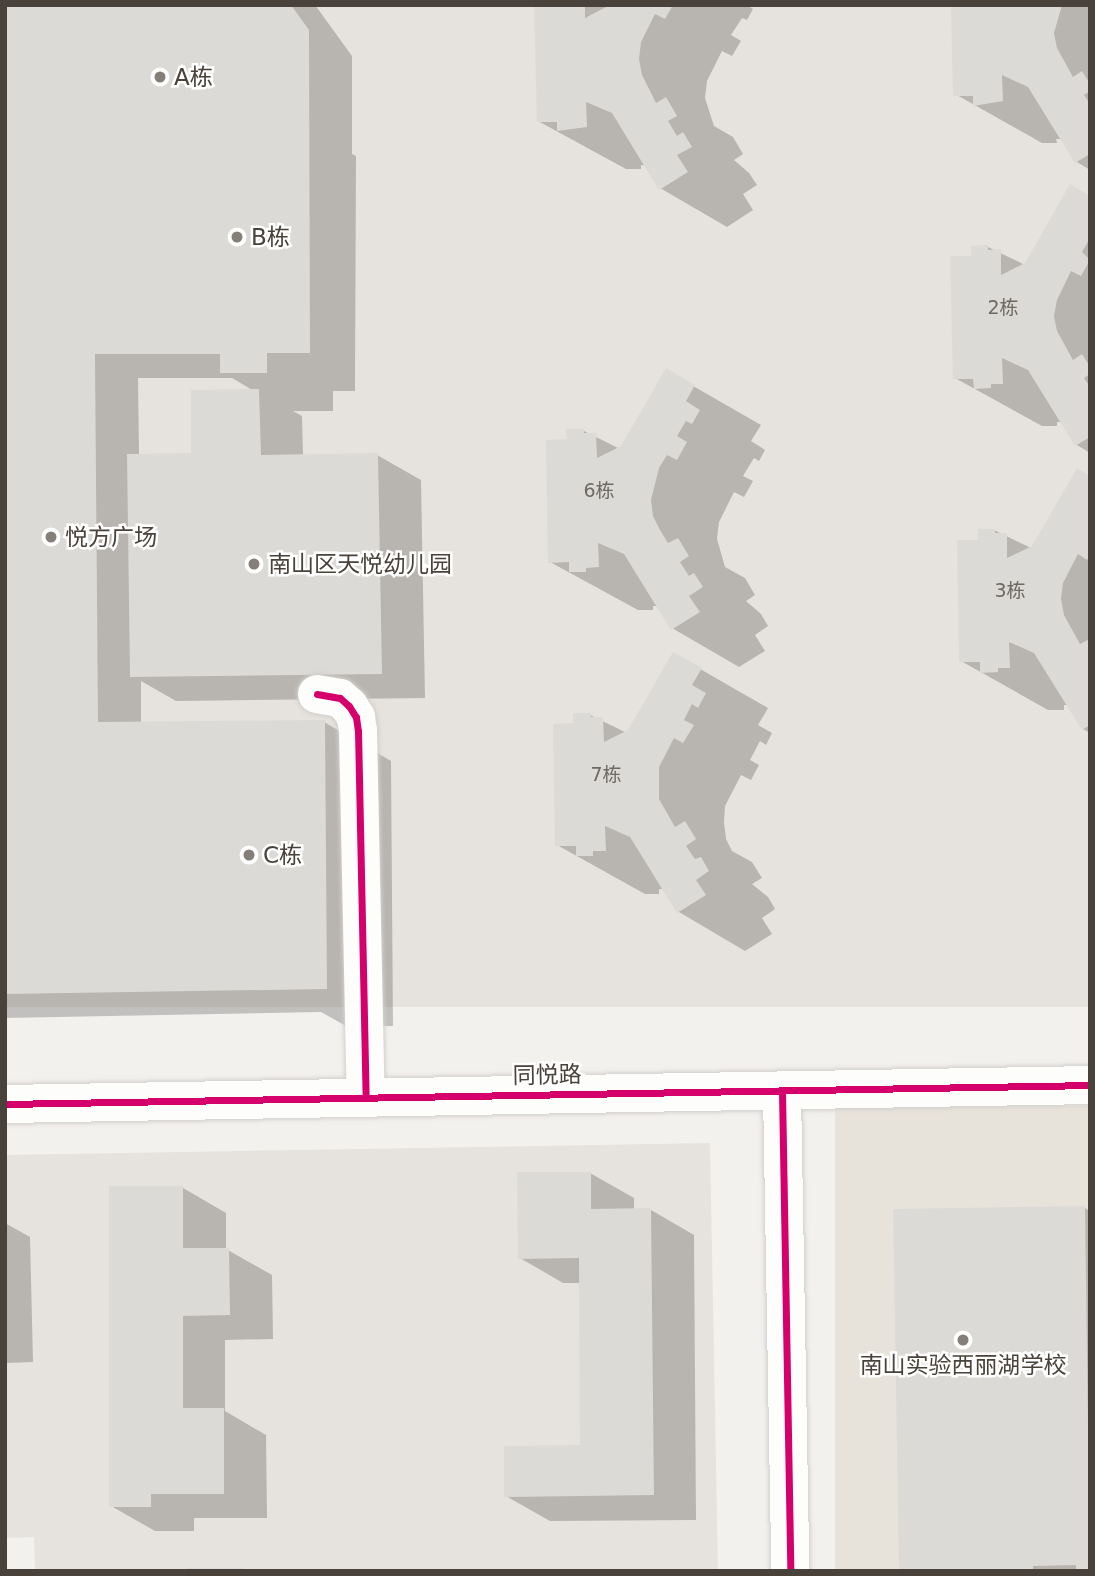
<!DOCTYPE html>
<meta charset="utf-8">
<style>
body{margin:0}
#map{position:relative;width:1095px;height:1576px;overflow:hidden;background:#f3f1ee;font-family:"DejaVu Sans","Noto Sans SC",sans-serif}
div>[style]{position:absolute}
.residential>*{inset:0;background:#e6e2dd;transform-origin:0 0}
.education>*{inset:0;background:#e8e3da;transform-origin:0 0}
.shadow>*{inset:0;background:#0003}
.building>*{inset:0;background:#dcdad6;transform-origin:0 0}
.roads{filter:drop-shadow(0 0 2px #d1cfcc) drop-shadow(0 0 2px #d1cfcc)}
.minor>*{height:38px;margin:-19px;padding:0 19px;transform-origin:19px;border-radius:19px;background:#fdfdfc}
.cycleway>*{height:7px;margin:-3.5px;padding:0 3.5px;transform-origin:3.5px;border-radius:3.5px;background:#d6006c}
.dots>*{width:19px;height:19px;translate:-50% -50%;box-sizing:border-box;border:4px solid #fff;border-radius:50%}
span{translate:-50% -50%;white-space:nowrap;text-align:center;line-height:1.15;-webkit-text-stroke:5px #fff;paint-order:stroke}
.number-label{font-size:19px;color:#6e6962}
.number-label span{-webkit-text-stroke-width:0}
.poi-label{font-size:23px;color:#49423a}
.left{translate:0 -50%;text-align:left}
.street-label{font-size:23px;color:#49423a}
.frame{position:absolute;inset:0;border:7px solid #49423a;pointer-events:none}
</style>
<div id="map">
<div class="residential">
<i style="left:5px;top:5px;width:1085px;height:1002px"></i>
<i style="clip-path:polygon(710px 1143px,718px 1571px,35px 1571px,34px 1537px,5px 1538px,5px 1155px)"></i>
</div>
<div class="education">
<i style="left:1090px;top:1106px;width:465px;height:255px;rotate:90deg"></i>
</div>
<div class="shadow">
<i style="clip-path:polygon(evenodd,5px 5px,315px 5px,352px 56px,352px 154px,356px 156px,355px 391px,333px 391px,333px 411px,293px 411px,302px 416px,303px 456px,377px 455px,421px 480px,425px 698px,176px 701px,141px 681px,141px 723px,324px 722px,391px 761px,393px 1026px,346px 1026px,321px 1012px,5px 1018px,5px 5px,138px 378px,232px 378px,254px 391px,193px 454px,139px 455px,138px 378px)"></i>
<i style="clip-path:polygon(536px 5px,603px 5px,608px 8px,612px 5px,747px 5px,753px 9px,747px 20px,742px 18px,731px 35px,741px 41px,732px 56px,722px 51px,707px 81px,705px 98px,714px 126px,733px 137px,743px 154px,734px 160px,749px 173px,757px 185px,743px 194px,753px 210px,727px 227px,660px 188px,646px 165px,641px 165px,641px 169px,626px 169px,538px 121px)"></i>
<i style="clip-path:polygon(953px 5px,1090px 5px,1090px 170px,1077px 162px,1062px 139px,1056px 139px,1057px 143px,1042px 143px,955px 94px)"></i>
<i style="clip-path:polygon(1090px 197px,1090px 453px,1077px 445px,1062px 422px,1057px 422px,1057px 426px,1042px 426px,955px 378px,973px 258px,988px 247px,1025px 265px)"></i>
<i style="clip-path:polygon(667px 371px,761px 425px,751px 441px,765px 450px,759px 461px,754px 458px,743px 476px,753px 481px,744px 497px,734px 492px,719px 522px,717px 539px,725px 567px,745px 578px,755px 595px,746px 601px,761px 614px,768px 626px,755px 635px,765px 651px,739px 667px,672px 628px,658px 606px,653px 606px,653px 610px,638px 610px,550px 562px,569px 441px,584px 431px,620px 449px)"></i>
<i style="clip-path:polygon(1090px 477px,1090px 733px,1083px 729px,1069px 705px,1064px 705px,1064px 710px,1048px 710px,961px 661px,979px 542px,994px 530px,1031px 548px)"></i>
<i style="clip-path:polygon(674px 654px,768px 708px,758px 725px,772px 733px,766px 745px,760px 741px,750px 760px,759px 765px,751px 780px,741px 775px,725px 806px,724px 822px,726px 839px,732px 851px,752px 862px,762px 878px,752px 884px,768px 897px,775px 909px,762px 918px,772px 934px,745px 951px,679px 912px,664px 889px,659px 889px,659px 894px,645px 894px,557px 845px,575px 725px,590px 715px,627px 733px)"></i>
<i style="clip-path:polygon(590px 1173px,634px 1198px,634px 1210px,651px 1210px,694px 1235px,696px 1520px,550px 1521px,506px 1496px,581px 1447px,581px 1283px,563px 1283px,520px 1258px)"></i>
<i style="clip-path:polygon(183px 1188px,226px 1213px,226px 1249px,272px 1275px,273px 1339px,225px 1340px,225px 1411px,266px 1435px,267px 1518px,194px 1518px,194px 1531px,155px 1531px,111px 1506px)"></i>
<i style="clip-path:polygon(1085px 1208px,1090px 1211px,1090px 1571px,900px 1571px)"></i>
<i style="clip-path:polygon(5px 1223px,30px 1237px,33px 1362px,5px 1363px)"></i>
</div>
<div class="building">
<i style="clip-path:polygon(5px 5px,291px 5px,309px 30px,310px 353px,267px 353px,267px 373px,220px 373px,220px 354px,95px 354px,98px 722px,325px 720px,327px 989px,5px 994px)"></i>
<i style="clip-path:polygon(534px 5px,585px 5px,585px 18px,610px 5px,673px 5px,665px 19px,655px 14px,641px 42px,639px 59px,642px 75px,656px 103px,666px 97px,677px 116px,668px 121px,677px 136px,683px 132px,692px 147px,677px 155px,688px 172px,659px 190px,612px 113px,586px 102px,587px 127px,557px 131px,557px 122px,537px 122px)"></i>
<i style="clip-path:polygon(951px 5px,1062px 5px,1054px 33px,1057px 48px,1073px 77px,1082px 71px,1090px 84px,1090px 91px,1084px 95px,1090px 104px,1090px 154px,1075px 163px,1028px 87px,1002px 75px,1003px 101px,973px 106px,973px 96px,953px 96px)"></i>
<i style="clip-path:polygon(1070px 184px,1090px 196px,1090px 238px,1082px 252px,1090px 260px,1081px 276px,1071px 271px,1057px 300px,1054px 316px,1057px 331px,1073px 360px,1082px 354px,1090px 367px,1090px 374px,1084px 378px,1090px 387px,1090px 437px,1075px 446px,1028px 370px,1002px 358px,1003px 384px,991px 384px,991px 388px,974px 389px,973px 379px,953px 379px,950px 256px,971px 256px,971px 246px,988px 245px,988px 250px,1001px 249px,1001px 275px,1025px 263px)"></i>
<i style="clip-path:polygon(666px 368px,695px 385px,686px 401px,700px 410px,692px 424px,686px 421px,677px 436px,687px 442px,677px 460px,667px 455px,659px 468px,651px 500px,653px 516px,660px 530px,668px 543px,678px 538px,689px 556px,680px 562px,689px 576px,694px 573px,703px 587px,689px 596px,700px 612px,671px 630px,624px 554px,598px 543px,599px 567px,586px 568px,586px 572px,569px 572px,569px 562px,548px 563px,546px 440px,567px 439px,566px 429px,584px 429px,584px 433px,596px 433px,597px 458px,621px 446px)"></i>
<i style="clip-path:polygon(259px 389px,261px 455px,378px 453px,382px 674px,130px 677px,127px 454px,191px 453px,191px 390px)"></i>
<i style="clip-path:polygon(1077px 468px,1090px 476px,1090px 555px,1087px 560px,1078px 554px,1063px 583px,1061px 599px,1064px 615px,1080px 644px,1090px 639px,1090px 725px,1082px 730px,1034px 653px,1009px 642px,1010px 668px,998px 668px,998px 672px,980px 673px,980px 662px,959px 662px,957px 540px,978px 540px,978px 529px,995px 529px,995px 533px,1007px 533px,1007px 558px,1032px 546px)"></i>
<i style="clip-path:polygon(673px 652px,702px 668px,692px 685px,706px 693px,698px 708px,692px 704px,684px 720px,694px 725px,683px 743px,674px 738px,659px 767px,659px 799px,675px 827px,685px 821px,696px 839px,686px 846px,695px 859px,701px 857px,709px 871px,696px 880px,706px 895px,677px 913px,630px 837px,605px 826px,606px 851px,593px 851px,593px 856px,576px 856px,576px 846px,555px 846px,553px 724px,573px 723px,573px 713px,591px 713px,591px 717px,603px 717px,604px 742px,628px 730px)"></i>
<i style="clip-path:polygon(517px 1172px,591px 1172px,591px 1209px,651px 1208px,654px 1495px,504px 1497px,504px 1446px,580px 1445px,579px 1258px,518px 1259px)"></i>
<i style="clip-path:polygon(109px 1186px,183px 1186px,183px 1248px,229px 1248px,230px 1315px,183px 1316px,183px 1408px,224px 1408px,224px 1494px,151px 1494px,151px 1507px,109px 1507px)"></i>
<i style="clip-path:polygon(1085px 1206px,1090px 1571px,1076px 1571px,1076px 1565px,1033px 1566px,1033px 1571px,899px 1571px,893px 1209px)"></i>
<i style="left:186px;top:1568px;width:57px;height:3px"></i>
</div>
<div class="roads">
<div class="minor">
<i style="left:317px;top:694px;width:23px;rotate:10deg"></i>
<i style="left:340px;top:698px;width:12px;rotate:42deg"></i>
<i style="left:349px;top:706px;width:13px;rotate:58deg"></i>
<i style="left:356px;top:717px;width:14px;rotate:82deg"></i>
<i style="left:358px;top:731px;width:367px;rotate:88.8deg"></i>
<i style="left:782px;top:1091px;width:480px;rotate:89deg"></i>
<i style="left:5px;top:1104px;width:1085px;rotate:-1deg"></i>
</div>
</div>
<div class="cycleway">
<i style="left:317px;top:694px;width:23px;rotate:10deg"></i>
<i style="left:340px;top:698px;width:12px;rotate:42deg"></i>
<i style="left:349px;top:706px;width:13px;rotate:58deg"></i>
<i style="left:356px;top:717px;width:14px;rotate:82deg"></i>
<i style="left:358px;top:731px;width:367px;rotate:88.8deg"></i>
<i style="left:782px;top:1091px;width:480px;rotate:89deg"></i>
<i style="left:5px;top:1104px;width:1085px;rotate:-1deg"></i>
</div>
<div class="dots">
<i style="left:160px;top:77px;background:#847f79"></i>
<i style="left:237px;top:237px;background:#847f79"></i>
<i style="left:51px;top:537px;background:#847f79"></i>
<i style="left:254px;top:564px;background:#847f79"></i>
<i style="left:249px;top:855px;background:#847f79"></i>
<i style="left:963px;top:1340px;background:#847f79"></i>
</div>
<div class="number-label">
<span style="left:1003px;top:308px">2栋</span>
<span style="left:599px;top:491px">6栋</span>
<span style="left:1010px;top:591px">3栋</span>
<span style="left:606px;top:775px">7栋</span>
</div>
<div class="poi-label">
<span class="left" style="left:174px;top:77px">A栋</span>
<span class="left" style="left:251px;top:237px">B栋</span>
<span class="left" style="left:65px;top:537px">悦方广场</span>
<span class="left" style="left:268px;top:564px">南山区天悦幼儿园</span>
<span class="left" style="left:263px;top:855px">C栋</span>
<span style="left:963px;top:1365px">南山实验西丽湖学校</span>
</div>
<div class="street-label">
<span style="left:547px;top:1075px;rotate:-1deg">同悦路</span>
</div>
<div class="frame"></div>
</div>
